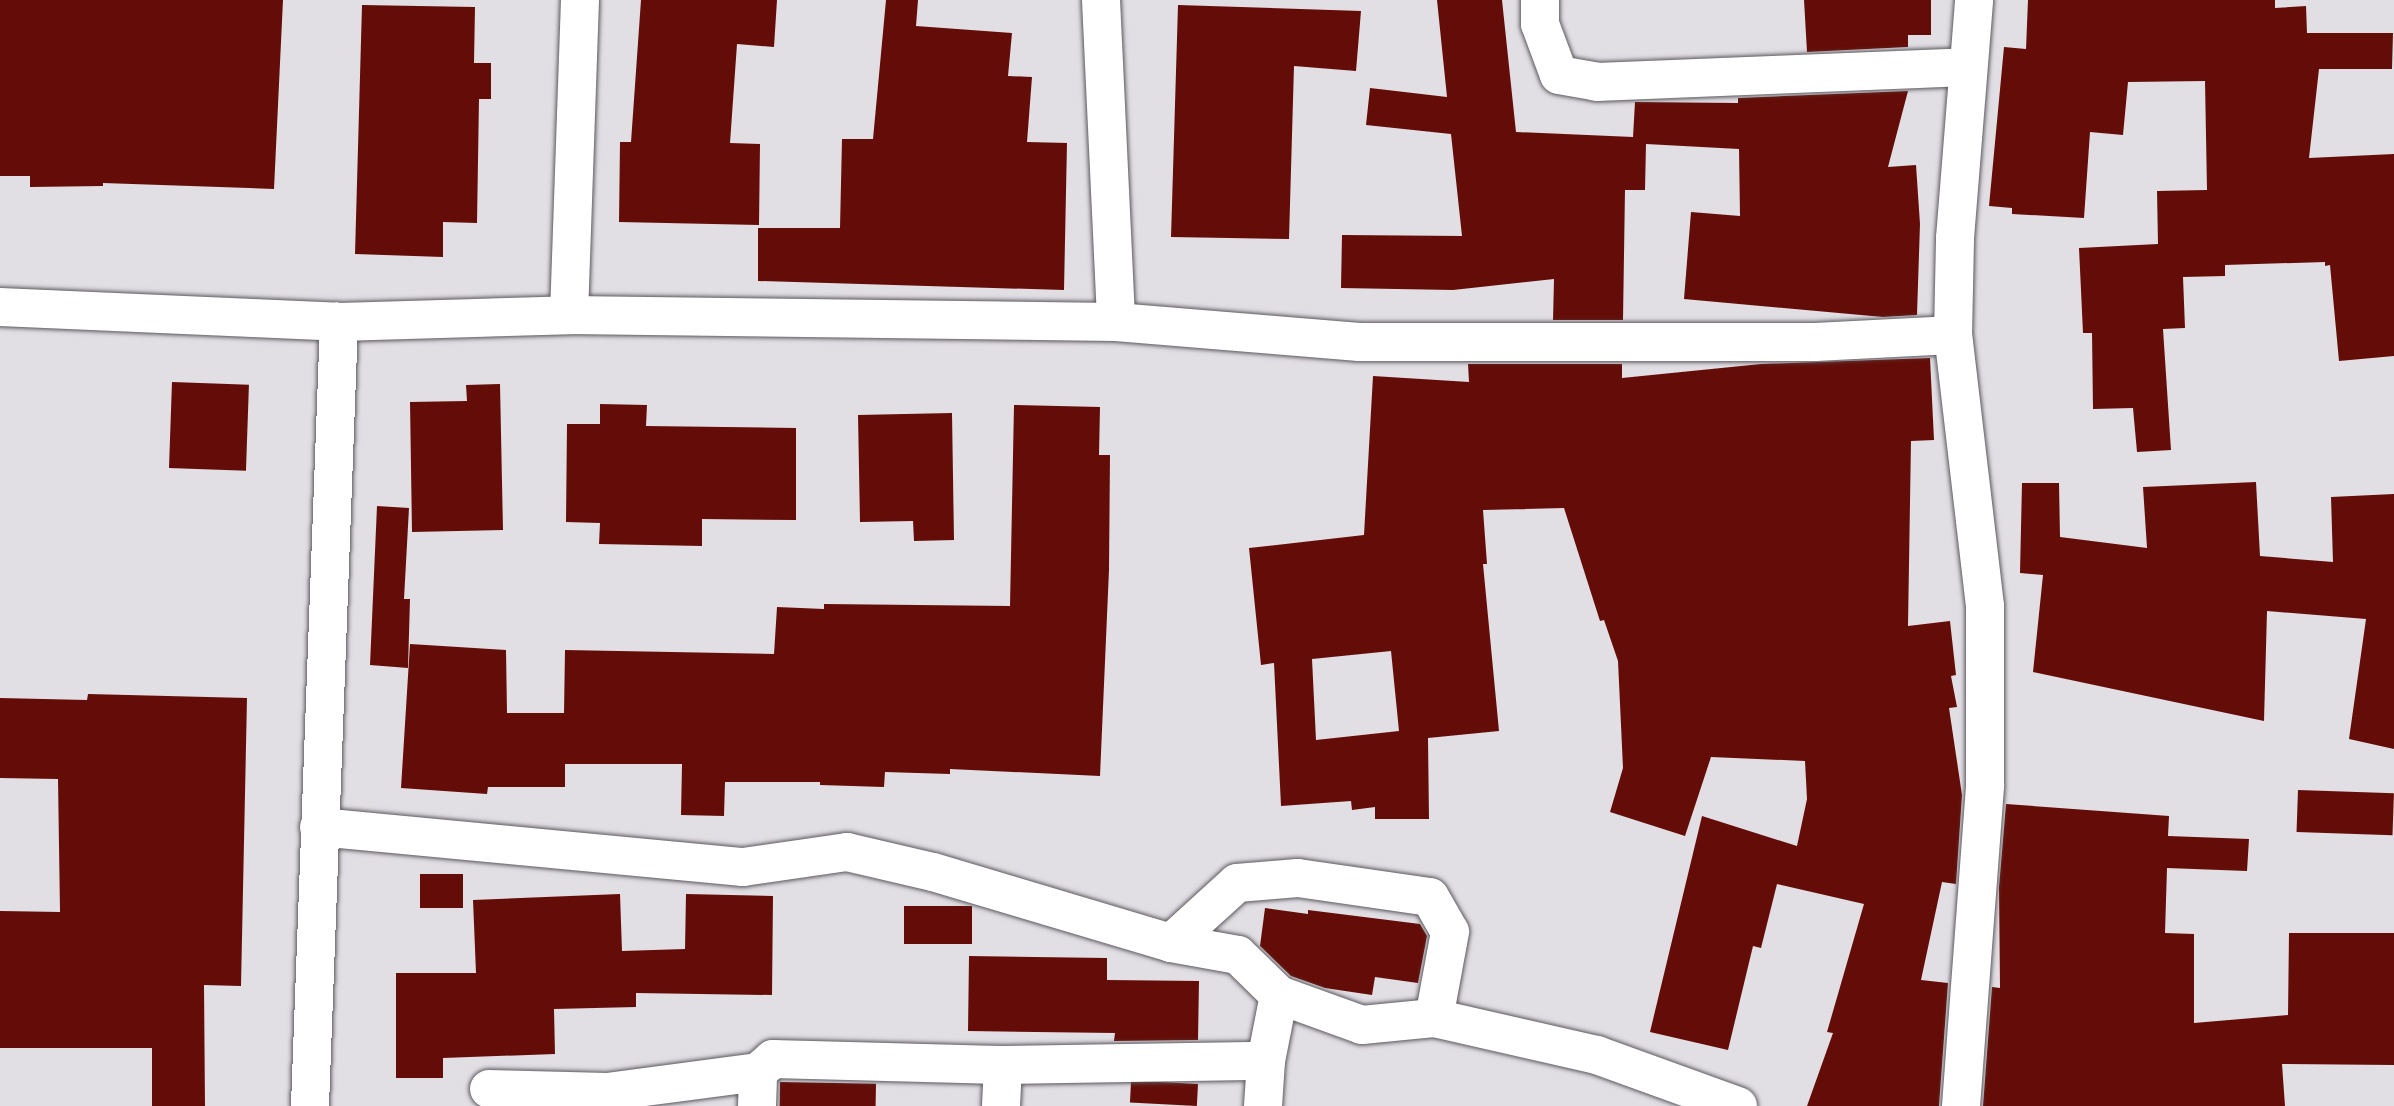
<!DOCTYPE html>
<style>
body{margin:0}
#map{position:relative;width:2394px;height:1106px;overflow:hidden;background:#e1dee4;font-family:"Alegreya Sans",sans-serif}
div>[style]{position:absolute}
.building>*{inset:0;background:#640d08;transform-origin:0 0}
.roads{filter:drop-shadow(0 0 2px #5c595e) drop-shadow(0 0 2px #5c595e)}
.street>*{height:38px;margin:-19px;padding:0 19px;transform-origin:19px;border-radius:19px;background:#fff}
span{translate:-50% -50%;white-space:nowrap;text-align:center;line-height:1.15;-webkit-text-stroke:7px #fff;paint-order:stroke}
</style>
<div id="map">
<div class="building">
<i style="clip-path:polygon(0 0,283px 0,274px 189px,103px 183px,103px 186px,30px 187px,30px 176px,0 176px)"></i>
<i style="clip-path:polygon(641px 0,777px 0,774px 47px,737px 44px,730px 143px,760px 144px,759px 225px,619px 222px,620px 142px,631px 142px)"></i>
<i style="clip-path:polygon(886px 0,918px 0,916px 26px,1012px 33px,1008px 76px,1032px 77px,1027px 142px,1067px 143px,1064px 290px,758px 281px,758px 228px,840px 228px,842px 139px,873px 139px)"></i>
<i style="clip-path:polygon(1437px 0,1502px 0,1516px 132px,1633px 137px,1635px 102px,1738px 103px,1738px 98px,1908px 91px,1888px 167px,1916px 165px,1920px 224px,1917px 315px,1883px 317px,1684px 299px,1691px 212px,1740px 216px,1739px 149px,1646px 144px,1645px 190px,1625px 190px,1623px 320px,1553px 320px,1554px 279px,1453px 290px,1341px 288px,1342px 235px,1462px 236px,1451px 134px,1366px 125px,1370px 88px,1447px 97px)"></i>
<i style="clip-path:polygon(1804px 0,1931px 0,1931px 35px,1908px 35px,1908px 47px,1807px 52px)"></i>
<i style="clip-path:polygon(2028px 0,2275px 0,2275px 8px,2306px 6px,2307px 33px,2393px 33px,2392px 69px,2319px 69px,2309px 158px,2394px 154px,2394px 356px,2339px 361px,2330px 265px,2325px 266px,2325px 262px,2225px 265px,2225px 276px,2183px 277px,2185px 328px,2163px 329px,2171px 450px,2137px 452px,2133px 408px,2093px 409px,2092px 333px,2083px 333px,2079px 248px,2158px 244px,2157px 191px,2207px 190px,2205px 81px,2128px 82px,2123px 135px,2090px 132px,2084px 218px,2012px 214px,2012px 208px,1989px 206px,2004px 47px,2026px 49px)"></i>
<i style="clip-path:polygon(362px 5px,475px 7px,474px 63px,491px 63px,491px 99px,479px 99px,477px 223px,443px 222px,443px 257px,355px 254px)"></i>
<i style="clip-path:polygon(1178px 5px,1361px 11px,1356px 71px,1294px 66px,1289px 239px,1171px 237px)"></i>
<i style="clip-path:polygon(evenodd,1930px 358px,1934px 440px,1911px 441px,1908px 626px,1950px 621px,1956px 675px,1951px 676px,1957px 707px,1949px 708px,1962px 795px,1956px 884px,1942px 882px,1921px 980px,1948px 983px,1939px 1106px,1807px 1106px,1833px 1033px,1827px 1032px,1864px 904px,1777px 884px,1761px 948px,1753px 946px,1728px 1050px,1650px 1032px,1702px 816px,1797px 846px,1807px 799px,1805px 761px,1711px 757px,1685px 836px,1610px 812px,1623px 768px,1618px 661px,1604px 620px,1600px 621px,1564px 508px,1483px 510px,1487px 564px,1483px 564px,1499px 731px,1428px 738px,1429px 819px,1375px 819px,1375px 807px,1352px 810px,1351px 801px,1281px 806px,1274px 663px,1261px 665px,1249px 548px,1364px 535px,1373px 376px,1469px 382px,1468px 364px,1622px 364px,1622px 378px,1761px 364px,1930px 358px,1391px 651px,1399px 731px,1316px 740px,1312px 659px,1391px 651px)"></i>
<i style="left:172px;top:382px;width:77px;height:86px;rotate:2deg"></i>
<i style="clip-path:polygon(500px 384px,503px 530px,412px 532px,410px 402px,467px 401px,466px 385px)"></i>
<i style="clip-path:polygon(600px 404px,647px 405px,646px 426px,796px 428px,796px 520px,702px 519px,702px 546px,599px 544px,600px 523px,566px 522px,567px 424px,600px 424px)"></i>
<i style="clip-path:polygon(1014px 405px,1100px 407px,1099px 455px,1110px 455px,1109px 570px,1100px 776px,950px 769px,950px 774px,885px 772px,884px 787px,820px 785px,820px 782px,725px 782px,724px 816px,681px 815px,682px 764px,565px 764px,565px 787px,488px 787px,487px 794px,401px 788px,410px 644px,506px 650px,507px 713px,564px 713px,565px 650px,774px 654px,777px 607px,824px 609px,824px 604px,1010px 606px)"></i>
<i style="clip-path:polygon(952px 413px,954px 540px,914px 541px,913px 521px,860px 522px,858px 415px)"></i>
<i style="clip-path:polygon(2256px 482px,2260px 556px,2333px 562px,2331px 497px,2394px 494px,2394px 749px,2349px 739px,2366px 619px,2267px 611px,2264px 721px,2033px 672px,2043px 575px,2020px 573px,2022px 483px,2059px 483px,2060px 537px,2147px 548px,2143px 487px)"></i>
<i style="clip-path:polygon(377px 506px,409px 508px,404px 599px,410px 599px,408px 668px,370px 665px)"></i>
<i style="clip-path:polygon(88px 694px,247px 698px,241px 986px,204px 985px,205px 1106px,152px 1106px,152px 1048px,0 1048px,0 911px,60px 912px,58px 779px,0 778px,0 698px,87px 700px)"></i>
<i style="left:2298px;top:790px;width:96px;height:42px;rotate:2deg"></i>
<i style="clip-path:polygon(2006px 804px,2169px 816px,2168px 836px,2249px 839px,2247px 871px,2167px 868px,2165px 933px,2194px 934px,2194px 1023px,2288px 1015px,2289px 933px,2394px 933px,2394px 1065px,2282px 1064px,2285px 1106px,1983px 1106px,1992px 987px,2000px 988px,1999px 887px)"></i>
<i style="left:420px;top:874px;width:43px;height:34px"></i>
<i style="clip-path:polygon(620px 894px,622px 951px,685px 949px,686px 894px,773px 896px,772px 995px,636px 993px,636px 1007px,554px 1009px,555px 1054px,443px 1058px,443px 1078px,396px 1078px,396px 973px,476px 973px,473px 900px)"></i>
<i style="left:972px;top:906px;width:38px;height:68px;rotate:90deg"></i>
<i style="clip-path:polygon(1265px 908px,1308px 914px,1308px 910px,1420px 924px,1427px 936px,1418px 983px,1375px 977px,1372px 995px,1325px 988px,1291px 976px,1260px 946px)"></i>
<i style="clip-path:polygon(969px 956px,1107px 958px,1107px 980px,1199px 981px,1198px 1040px,1114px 1041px,1115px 1033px,968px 1031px)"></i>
<i style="left:780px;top:1082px;width:96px;height:24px;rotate:1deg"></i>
<i style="left:1198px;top:1084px;width:22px;height:67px;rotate:93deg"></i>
</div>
<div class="roads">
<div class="street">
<i style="left:1101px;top:0;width:322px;rotate:87.3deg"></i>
<i style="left:1540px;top:0;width:24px;rotate:90deg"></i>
<i style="left:1540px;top:24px;width:54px;rotate:69.6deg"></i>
<i style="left:1559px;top:75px;width:39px;rotate:10deg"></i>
<i style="left:1597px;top:82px;width:370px;rotate:-2.3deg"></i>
<i style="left:0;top:307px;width:339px;rotate:2.5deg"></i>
<i style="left:339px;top:322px;width:230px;rotate:-1.7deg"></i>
<i style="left:569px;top:315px;width:547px;rotate:0.73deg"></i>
<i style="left:1116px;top:322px;width:244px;rotate:4.7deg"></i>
<i style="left:1359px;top:342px;width:456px"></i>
<i style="left:1815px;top:342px;width:138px;rotate:-2.9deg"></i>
<i style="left:569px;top:315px;width:315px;rotate:-88deg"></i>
<i style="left:319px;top:827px;width:426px;rotate:5.4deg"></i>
<i style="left:743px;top:867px;width:105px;rotate:-8.2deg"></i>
<i style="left:847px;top:852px;width:88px;rotate:13.1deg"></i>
<i style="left:933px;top:872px;width:248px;rotate:16.6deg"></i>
<i style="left:1171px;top:943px;width:68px;rotate:10.2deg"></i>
<i style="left:1238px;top:955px;width:57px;rotate:44.3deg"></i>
<i style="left:1279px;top:995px;width:88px;rotate:19.9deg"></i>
<i style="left:1362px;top:1025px;width:72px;rotate:-5.6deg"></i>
<i style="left:1434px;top:1018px;width:167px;rotate:12.8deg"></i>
<i style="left:1597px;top:1055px;width:150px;rotate:19.9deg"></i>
<i style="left:1171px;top:943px;width:89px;rotate:-42.3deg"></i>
<i style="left:1237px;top:883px;width:61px;rotate:-4.7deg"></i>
<i style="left:1298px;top:878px;width:133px;rotate:8.2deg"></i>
<i style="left:1430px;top:897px;width:40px;rotate:60.3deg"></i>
<i style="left:1450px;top:932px;width:87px;rotate:100.5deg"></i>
<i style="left:489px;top:1089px;width:118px;rotate:1.5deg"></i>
<i style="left:607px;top:1092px;width:152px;rotate:-7.5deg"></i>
<i style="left:758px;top:1072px;width:20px;rotate:-41deg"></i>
<i style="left:773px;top:1059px;width:230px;rotate:1.5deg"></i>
<i style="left:1003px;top:1065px;width:263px;rotate:-0.9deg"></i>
<i style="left:310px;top:1106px;width:785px;rotate:-87.88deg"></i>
<i style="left:757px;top:1106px;width:34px;rotate:-88deg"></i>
<i style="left:1001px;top:1106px;width:41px;rotate:-87.2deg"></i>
<i style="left:1263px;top:1106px;width:45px;rotate:-86.2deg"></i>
<i style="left:1266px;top:1061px;width:67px;rotate:-78.9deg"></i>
<i style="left:1961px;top:1106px;width:322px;rotate:-85.7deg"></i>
<i style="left:1985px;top:785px;width:179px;rotate:-90deg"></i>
<i style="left:1985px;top:606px;width:273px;rotate:-96.7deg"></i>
<i style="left:1953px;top:335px;width:97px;rotate:-88.8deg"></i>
<i style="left:1955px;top:238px;width:239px;rotate:-85.4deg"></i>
</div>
</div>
</div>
